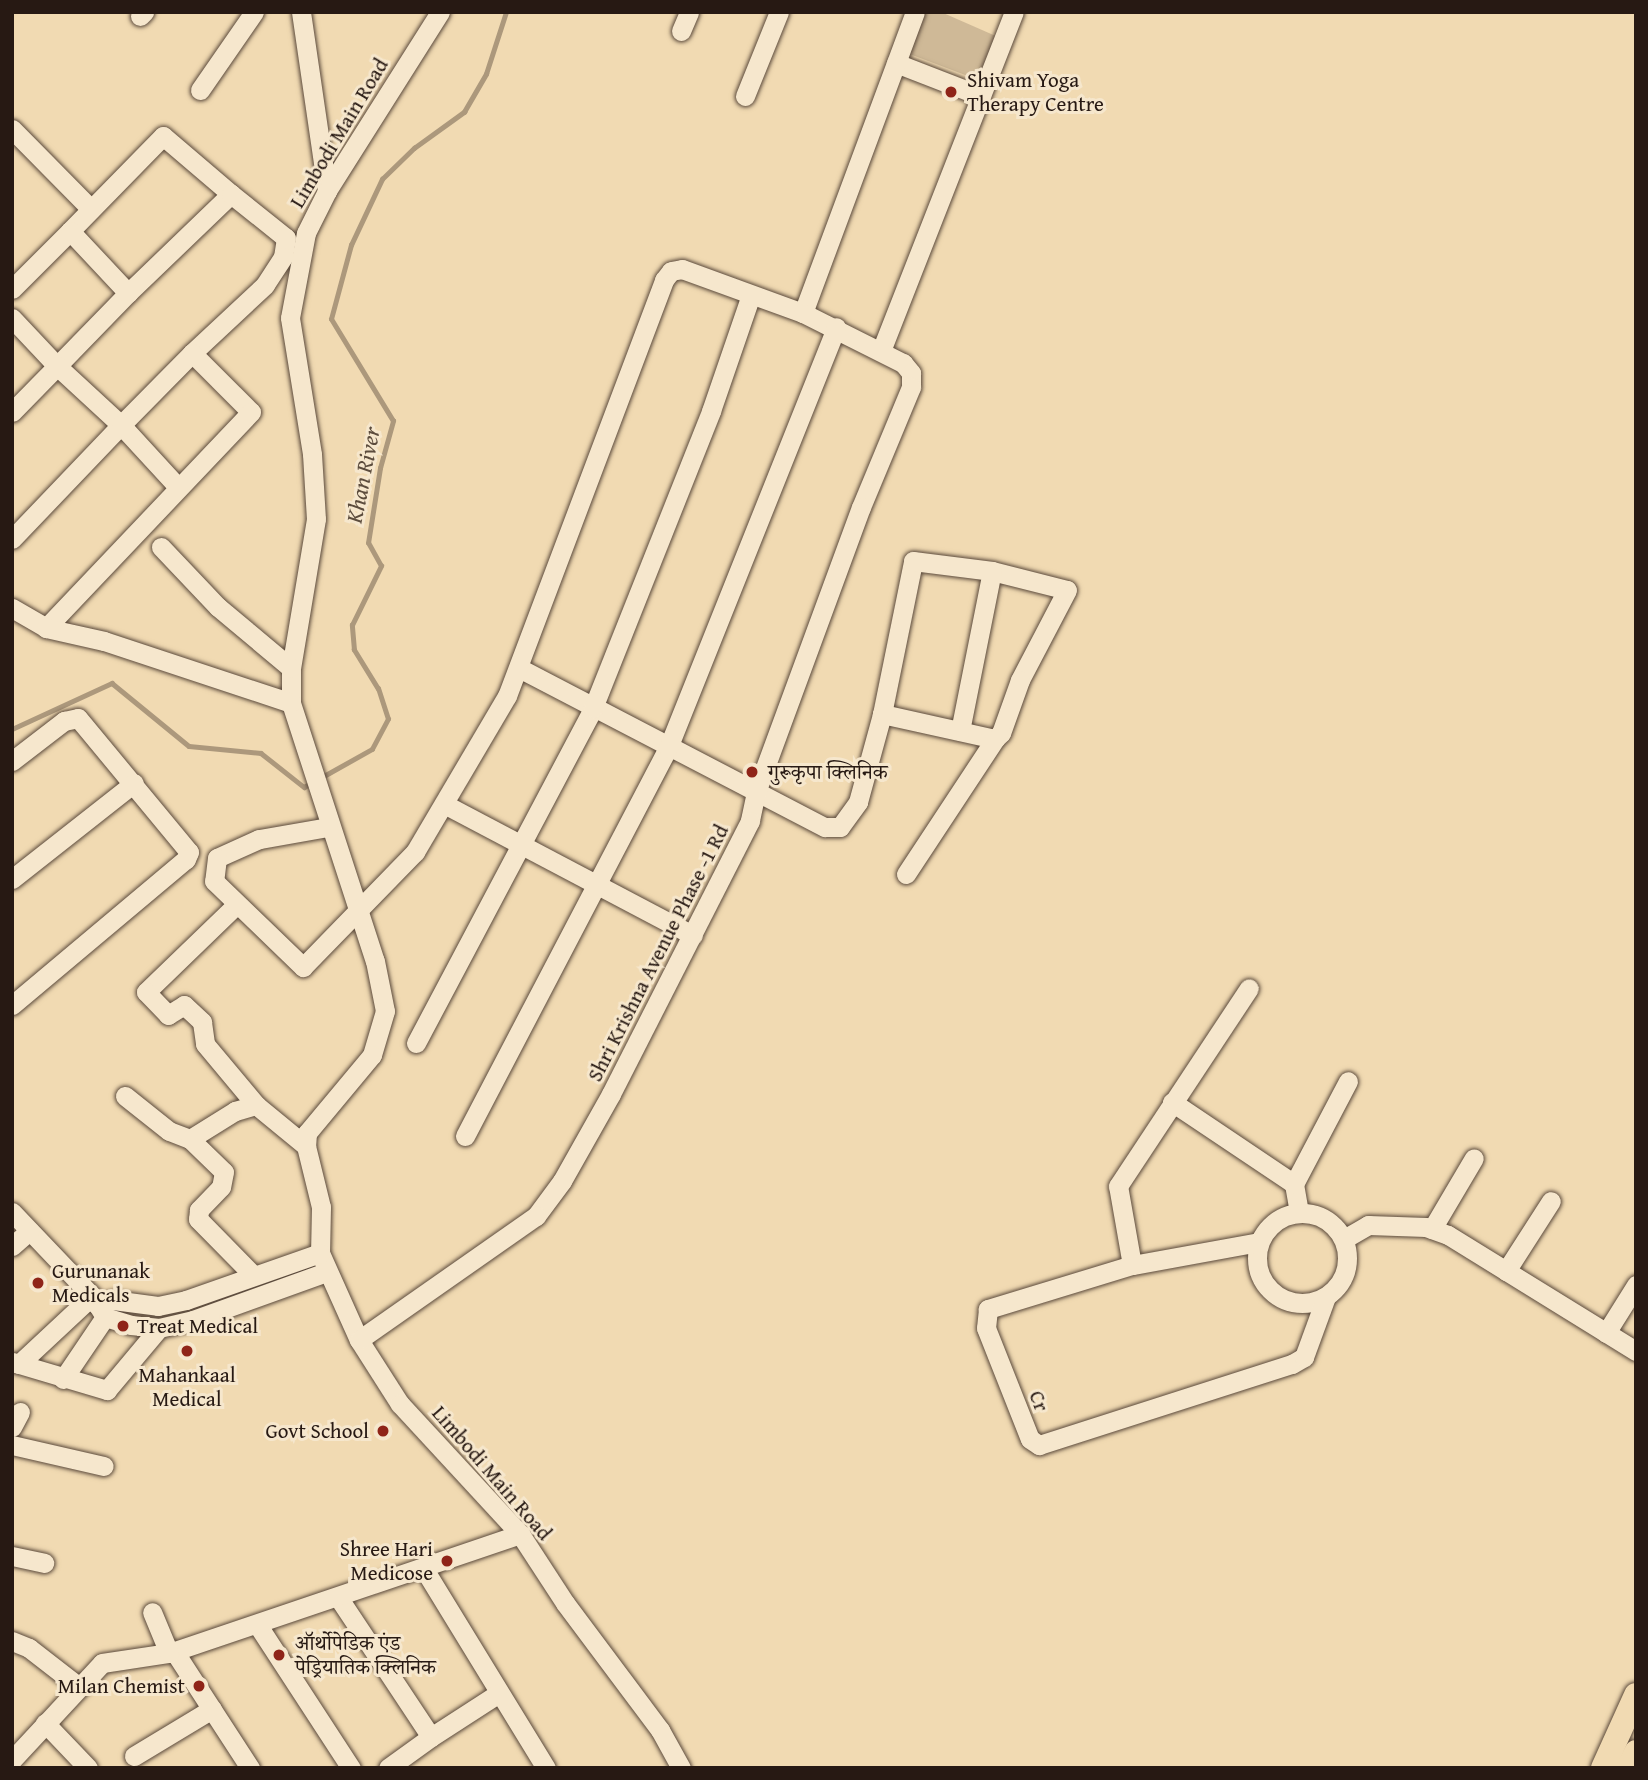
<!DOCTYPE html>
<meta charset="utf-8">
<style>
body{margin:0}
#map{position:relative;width:1648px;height:1780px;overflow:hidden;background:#f1dab2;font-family:"Gentium Book Plus","Noto Serif Devanagari",serif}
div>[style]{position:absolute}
.green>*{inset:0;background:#cfb997}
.stream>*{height:4.5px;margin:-2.25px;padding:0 2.25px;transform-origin:2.25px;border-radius:2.25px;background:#ac987c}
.roads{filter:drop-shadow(0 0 2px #5a493b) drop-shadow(0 0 2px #5a493b)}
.minor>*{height:19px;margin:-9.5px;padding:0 9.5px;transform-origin:9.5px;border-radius:9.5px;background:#f6e7cd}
.minor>.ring{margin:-9.5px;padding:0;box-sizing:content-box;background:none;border:19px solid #f6e7cd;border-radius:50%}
.major>*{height:24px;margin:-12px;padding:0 12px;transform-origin:12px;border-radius:12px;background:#f1dab2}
.dots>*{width:19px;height:19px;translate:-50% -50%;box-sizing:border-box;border:4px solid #f6e7cd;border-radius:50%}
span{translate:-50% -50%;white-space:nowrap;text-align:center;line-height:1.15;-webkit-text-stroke:6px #f6e7cd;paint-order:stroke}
.poi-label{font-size:21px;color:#271913}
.left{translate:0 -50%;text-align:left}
.right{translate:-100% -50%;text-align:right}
.street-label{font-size:21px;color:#271913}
.water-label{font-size:23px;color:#5c4c3d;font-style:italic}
.frame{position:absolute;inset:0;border:14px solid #271913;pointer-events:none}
</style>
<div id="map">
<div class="green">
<i style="clip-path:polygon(923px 12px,941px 12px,998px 37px,981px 81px,907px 53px)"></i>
</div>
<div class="stream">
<i style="left:12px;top:729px;width:110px;rotate:-24.7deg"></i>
<i style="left:112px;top:683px;width:99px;rotate:39.3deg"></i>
<i style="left:189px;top:746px;width:72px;rotate:5.6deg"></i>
<i style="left:261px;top:753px;width:55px;rotate:38.3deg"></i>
<i style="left:304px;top:787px;width:8px;rotate:-30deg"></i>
<i style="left:322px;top:777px;width:57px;rotate:-29.2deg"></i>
<i style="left:372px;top:749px;width:34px;rotate:-62deg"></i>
<i style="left:388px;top:719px;width:32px;rotate:-108deg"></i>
<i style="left:378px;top:689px;width:46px;rotate:-121.6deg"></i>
<i style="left:354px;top:650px;width:25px;rotate:-95deg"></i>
<i style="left:352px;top:625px;width:66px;rotate:-63.8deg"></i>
<i style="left:381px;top:566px;width:26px;rotate:-119deg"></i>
<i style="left:368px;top:543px;width:76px;rotate:-80.9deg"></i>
<i style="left:380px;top:468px;width:49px;rotate:-74.5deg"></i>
<i style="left:393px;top:421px;width:119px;rotate:-121.3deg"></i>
<i style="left:331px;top:319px;width:77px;rotate:-74.9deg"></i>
<i style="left:351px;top:245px;width:73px;rotate:-64.8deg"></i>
<i style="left:382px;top:179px;width:45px;rotate:-44.1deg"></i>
<i style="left:414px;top:148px;width:62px;rotate:-35.8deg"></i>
<i style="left:464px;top:112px;width:44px;rotate:-59.9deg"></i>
<i style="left:486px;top:74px;width:65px;rotate:-72.1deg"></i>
</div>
<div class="roads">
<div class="minor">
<i style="left:301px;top:12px;width:181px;rotate:81.7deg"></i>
<i style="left:440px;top:12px;width:212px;rotate:122.3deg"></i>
<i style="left:327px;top:191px;width:47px;rotate:116.6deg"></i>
<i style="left:306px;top:233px;width:86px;rotate:100.7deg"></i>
<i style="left:290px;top:318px;width:138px;rotate:80.8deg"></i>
<i style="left:312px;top:454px;width:65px;rotate:86.5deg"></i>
<i style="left:316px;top:519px;width:151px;rotate:99.5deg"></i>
<i style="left:291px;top:668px;width:35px;rotate:90deg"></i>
<i style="left:291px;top:703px;width:271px;rotate:72deg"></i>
<i style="left:375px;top:961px;width:51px;rotate:78.7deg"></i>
<i style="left:385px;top:1011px;width:46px;rotate:106.5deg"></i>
<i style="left:372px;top:1055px;width:102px;rotate:129.8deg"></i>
<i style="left:307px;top:1133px;width:13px;rotate:94deg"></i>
<i style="left:306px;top:1146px;width:63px;rotate:76.2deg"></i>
<i style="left:321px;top:1207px;width:46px;rotate:91.2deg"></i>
<i style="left:320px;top:1253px;width:95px;rotate:65.9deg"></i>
<i style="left:359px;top:1340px;width:76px;rotate:57.4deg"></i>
<i style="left:400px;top:1404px;width:177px;rotate:47.3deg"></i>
<i style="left:520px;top:1534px;width:82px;rotate:56.9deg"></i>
<i style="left:565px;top:1603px;width:159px;rotate:53.2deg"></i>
<i style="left:660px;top:1730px;width:43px;rotate:61.1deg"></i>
<i style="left:140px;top:16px;width:6px;rotate:-45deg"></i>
<i style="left:681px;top:31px;width:21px;rotate:-67deg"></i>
<i style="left:896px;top:63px;width:91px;rotate:21.2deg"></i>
<i style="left:200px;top:90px;width:95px;rotate:-55.3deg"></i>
<i style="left:745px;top:96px;width:91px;rotate:-68deg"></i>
<i style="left:12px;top:129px;width:112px;rotate:45.4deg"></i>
<i style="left:70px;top:231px;width:133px;rotate:-45.6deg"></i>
<i style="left:163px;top:136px;width:89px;rotate:40.5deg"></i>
<i style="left:12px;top:289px;width:82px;rotate:-45deg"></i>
<i style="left:70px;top:231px;width:85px;rotate:46.9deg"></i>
<i style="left:128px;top:293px;width:102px;rotate:134.2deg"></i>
<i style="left:57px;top:366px;width:66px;rotate:-133.2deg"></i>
<i style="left:128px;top:293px;width:143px;rotate:-43.9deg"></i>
<i style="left:231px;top:194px;width:70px;rotate:38.7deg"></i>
<i style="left:286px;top:238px;width:19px;rotate:99deg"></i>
<i style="left:283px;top:257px;width:33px;rotate:123deg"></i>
<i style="left:265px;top:285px;width:100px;rotate:137deg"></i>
<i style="left:803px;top:313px;width:321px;rotate:-69.6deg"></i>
<i style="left:881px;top:351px;width:364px;rotate:-68.6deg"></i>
<i style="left:12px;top:412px;width:64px;rotate:-45.6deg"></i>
<i style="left:57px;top:366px;width:87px;rotate:42.7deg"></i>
<i style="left:121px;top:425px;width:101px;rotate:-45.4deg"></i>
<i style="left:192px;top:353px;width:83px;rotate:45deg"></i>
<i style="left:251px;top:412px;width:298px;rotate:133.5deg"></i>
<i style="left:12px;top:539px;width:158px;rotate:-46.3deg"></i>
<i style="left:121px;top:425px;width:84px;rotate:47.4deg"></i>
<i style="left:161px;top:547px;width:83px;rotate:46.5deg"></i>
<i style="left:218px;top:607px;width:95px;rotate:39.9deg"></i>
<i style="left:12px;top:608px;width:39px;rotate:30deg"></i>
<i style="left:46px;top:628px;width:59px;rotate:12.6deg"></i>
<i style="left:104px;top:641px;width:197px;rotate:18.3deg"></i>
<i style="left:519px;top:668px;width:345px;rotate:27.5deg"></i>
<i style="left:825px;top:827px;width:15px"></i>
<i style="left:840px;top:827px;width:31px;rotate:-54deg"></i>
<i style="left:858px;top:802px;width:91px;rotate:-74.7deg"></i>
<i style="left:882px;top:714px;width:156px;rotate:-78.5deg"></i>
<i style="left:913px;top:561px;width:80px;rotate:7.2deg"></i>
<i style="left:992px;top:571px;width:77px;rotate:14.2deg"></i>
<i style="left:1067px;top:590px;width:102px;rotate:117.6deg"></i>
<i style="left:1020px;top:680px;width:56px;rotate:109.7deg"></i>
<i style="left:1001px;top:733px;width:8px;rotate:135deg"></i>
<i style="left:995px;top:739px;width:116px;rotate:-167.5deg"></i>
<i style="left:960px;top:731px;width:163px;rotate:-78.7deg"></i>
<i style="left:12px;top:761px;width:66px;rotate:-37.6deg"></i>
<i style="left:64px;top:721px;width:14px;rotate:-12deg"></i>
<i style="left:78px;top:718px;width:174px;rotate:50.4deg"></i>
<i style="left:189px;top:852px;width:8px;rotate:113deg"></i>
<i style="left:186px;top:859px;width:227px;rotate:140deg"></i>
<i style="left:446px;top:805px;width:279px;rotate:27.8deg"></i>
<i style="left:328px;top:827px;width:70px;rotate:170.1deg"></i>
<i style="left:259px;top:839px;width:46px;rotate:155.7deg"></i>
<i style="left:217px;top:858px;width:23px;rotate:97deg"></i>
<i style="left:214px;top:881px;width:124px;rotate:44deg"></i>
<i style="left:303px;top:967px;width:161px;rotate:-45.8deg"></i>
<i style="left:415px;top:852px;width:181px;rotate:-59.5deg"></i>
<i style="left:507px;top:696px;width:445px;rotate:-69.3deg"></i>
<i style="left:664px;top:280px;width:11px;rotate:-52deg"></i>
<i style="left:671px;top:271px;width:11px;rotate:-10deg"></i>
<i style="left:682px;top:269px;width:129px;rotate:20deg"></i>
<i style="left:803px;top:313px;width:112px;rotate:26.6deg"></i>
<i style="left:903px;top:363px;width:13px;rotate:51deg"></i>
<i style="left:911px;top:373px;width:14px;rotate:90deg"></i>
<i style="left:911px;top:387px;width:130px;rotate:112.6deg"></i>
<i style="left:861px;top:507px;width:304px;rotate:110.2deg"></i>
<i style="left:756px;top:792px;width:30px;rotate:102deg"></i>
<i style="left:750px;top:821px;width:306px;rotate:117deg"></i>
<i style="left:611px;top:1094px;width:100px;rotate:119.4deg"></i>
<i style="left:562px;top:1181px;width:44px;rotate:126.6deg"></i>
<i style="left:536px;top:1216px;width:216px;rotate:145deg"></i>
<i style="left:906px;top:874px;width:162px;rotate:-56.6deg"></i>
<i style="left:12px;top:879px;width:155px;rotate:-38.2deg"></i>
<i style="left:236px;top:905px;width:125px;rotate:136deg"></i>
<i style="left:146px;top:992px;width:32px;rotate:46deg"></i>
<i style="left:168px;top:1015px;width:19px;rotate:-32deg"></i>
<i style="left:184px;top:1005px;width:25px;rotate:43deg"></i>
<i style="left:202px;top:1022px;width:22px;rotate:82deg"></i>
<i style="left:205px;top:1044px;width:80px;rotate:50.1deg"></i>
<i style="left:256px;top:1105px;width:65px;rotate:39.4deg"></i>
<i style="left:416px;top:1043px;width:379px;rotate:-62.1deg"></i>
<i style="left:593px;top:708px;width:320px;rotate:-68.3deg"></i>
<i style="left:711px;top:411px;width:123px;rotate:-71deg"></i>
<i style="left:125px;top:1096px;width:56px;rotate:38.5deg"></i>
<i style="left:169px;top:1131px;width:22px;rotate:21deg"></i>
<i style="left:190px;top:1139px;width:53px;rotate:-31.9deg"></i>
<i style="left:235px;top:1111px;width:22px;rotate:-16deg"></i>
<i style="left:1172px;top:1102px;width:147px;rotate:33.9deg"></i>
<i style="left:1294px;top:1184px;width:28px;rotate:80deg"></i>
<i style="left:465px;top:1136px;width:438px;rotate:-62.4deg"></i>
<i style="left:668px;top:748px;width:453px;rotate:-68.2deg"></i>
<i style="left:190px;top:1139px;width:47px;rotate:44.1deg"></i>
<i style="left:224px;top:1172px;width:15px;rotate:101deg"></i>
<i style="left:221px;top:1187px;width:32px;rotate:134deg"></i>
<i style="left:199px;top:1210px;width:9px;rotate:96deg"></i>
<i style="left:198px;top:1219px;width:78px;rotate:45.5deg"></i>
<i style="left:1294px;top:1184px;width:116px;rotate:-62.3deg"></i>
<i style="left:12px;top:1212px;width:116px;rotate:46.4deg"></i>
<i style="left:92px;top:1296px;width:25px;rotate:58deg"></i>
<i style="left:105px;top:1317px;width:27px;rotate:17deg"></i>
<i style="left:131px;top:1325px;width:28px;rotate:6deg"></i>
<i style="left:159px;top:1328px;width:35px;rotate:-13deg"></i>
<i style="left:193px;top:1320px;width:141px;rotate:-19.8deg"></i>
<i class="ring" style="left:1257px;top:1213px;width:71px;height:71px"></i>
<i style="left:1432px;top:1229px;width:82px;rotate:-59.4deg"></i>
<i style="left:1344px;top:1239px;width:28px;rotate:-30deg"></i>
<i style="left:1368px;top:1225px;width:58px;rotate:2deg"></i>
<i style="left:1426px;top:1227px;width:23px;rotate:20deg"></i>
<i style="left:1448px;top:1235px;width:221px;rotate:31.7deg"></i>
<i style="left:1259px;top:1242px;width:129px;rotate:169.7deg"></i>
<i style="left:1132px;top:1265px;width:151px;rotate:163deg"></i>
<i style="left:988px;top:1309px;width:19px;rotate:96deg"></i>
<i style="left:986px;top:1328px;width:119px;rotate:68.4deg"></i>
<i style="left:1030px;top:1439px;width:11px;rotate:34deg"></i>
<i style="left:1039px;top:1445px;width:266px;rotate:-17.8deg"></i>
<i style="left:1292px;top:1364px;width:14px;rotate:-30deg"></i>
<i style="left:1304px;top:1357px;width:64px;rotate:-69.9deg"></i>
<i style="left:12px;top:1246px;width:23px;rotate:-41deg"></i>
<i style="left:1132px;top:1265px;width:80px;rotate:-100deg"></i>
<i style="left:1118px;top:1186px;width:237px;rotate:-56.5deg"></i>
<i style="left:1506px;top:1271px;width:83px;rotate:-57.3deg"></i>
<i style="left:96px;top:1304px;width:17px;rotate:-13deg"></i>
<i style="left:113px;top:1300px;width:45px;rotate:7.6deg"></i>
<i style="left:158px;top:1306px;width:29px;rotate:-12deg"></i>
<i style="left:186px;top:1300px;width:142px;rotate:-19.3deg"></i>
<i style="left:1606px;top:1333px;width:57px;rotate:-58deg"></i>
<i style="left:12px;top:1362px;width:7px;rotate:16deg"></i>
<i style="left:19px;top:1364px;width:100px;rotate:-43deg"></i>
<i style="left:19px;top:1364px;width:92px;rotate:16.5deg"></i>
<i style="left:107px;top:1390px;width:81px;rotate:-50deg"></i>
<i style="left:63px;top:1379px;width:75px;rotate:-55.9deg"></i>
<i style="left:12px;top:1427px;width:17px;rotate:-62deg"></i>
<i style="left:12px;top:1445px;width:94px;rotate:12.9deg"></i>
<i style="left:12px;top:1556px;width:33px;rotate:12deg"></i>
<i style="left:424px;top:1569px;width:233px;rotate:58.5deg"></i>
<i style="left:338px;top:1597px;width:168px;rotate:56.4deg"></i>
<i style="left:431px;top:1737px;width:81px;rotate:-32.9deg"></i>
<i style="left:257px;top:1624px;width:172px;rotate:56.9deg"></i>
<i style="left:12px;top:1641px;width:18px;rotate:22deg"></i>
<i style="left:29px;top:1648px;width:62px;rotate:37.8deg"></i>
<i style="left:174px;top:1651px;width:140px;rotate:57deg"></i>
<i style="left:169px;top:1653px;width:371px;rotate:-18.7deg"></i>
<i style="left:45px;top:1723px;width:62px;rotate:46.3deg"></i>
<i style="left:134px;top:1756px;width:91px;rotate:-31.1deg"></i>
<i style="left:12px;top:1760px;width:132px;rotate:-47.1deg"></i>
<i style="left:102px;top:1663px;width:68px;rotate:-8.5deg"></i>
<i style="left:169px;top:1653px;width:44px;rotate:-112.5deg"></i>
<i style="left:388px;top:1768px;width:53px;rotate:-35.8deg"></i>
</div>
<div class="major">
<i style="left:1603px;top:1768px;width:80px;rotate:-65.7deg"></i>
<i style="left:1628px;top:1768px;width:18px;rotate:-63deg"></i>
</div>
</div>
<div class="dots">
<i style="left:951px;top:92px;background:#8f2418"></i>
<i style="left:752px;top:772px;background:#8f2418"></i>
<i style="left:38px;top:1283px;background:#8f2418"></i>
<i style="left:123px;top:1326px;background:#8f2418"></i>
<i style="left:187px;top:1351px;background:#8f2418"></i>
<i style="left:383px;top:1431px;background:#8f2418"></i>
<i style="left:447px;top:1561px;background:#8f2418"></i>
<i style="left:279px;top:1655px;background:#8f2418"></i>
<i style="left:199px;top:1686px;background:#8f2418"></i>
</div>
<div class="poi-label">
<span class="left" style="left:967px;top:92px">Shivam Yoga<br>Therapy Centre</span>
<span class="left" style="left:768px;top:772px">गुरूकृपा क्लिनिक</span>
<span class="left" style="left:52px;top:1283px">Gurunanak<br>Medicals</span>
<span class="left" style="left:137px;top:1326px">Treat Medical</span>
<span style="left:187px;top:1387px">Mahankaal<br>Medical</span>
<span class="right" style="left:369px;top:1431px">Govt School</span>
<span class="right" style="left:433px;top:1561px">Shree Hari<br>Medicose</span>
<span class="left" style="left:295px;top:1655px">ऑर्थोपेडिक एंड<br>पेड्रियातिक क्लिनिक</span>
<span class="right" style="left:185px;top:1686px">Milan Chemist</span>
</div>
<div class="street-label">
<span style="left:339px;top:133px;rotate:-59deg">Limbodi Main Road</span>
<span style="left:658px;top:953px;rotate:-63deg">Shri Krishna Avenue Phase -1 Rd</span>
<span style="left:1039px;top:1401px;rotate:69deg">Cr</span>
<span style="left:492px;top:1473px;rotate:49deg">Limbodi Main Road</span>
</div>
<div class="water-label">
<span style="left:363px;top:475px;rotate:-79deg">Khan River</span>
</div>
<div class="frame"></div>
</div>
